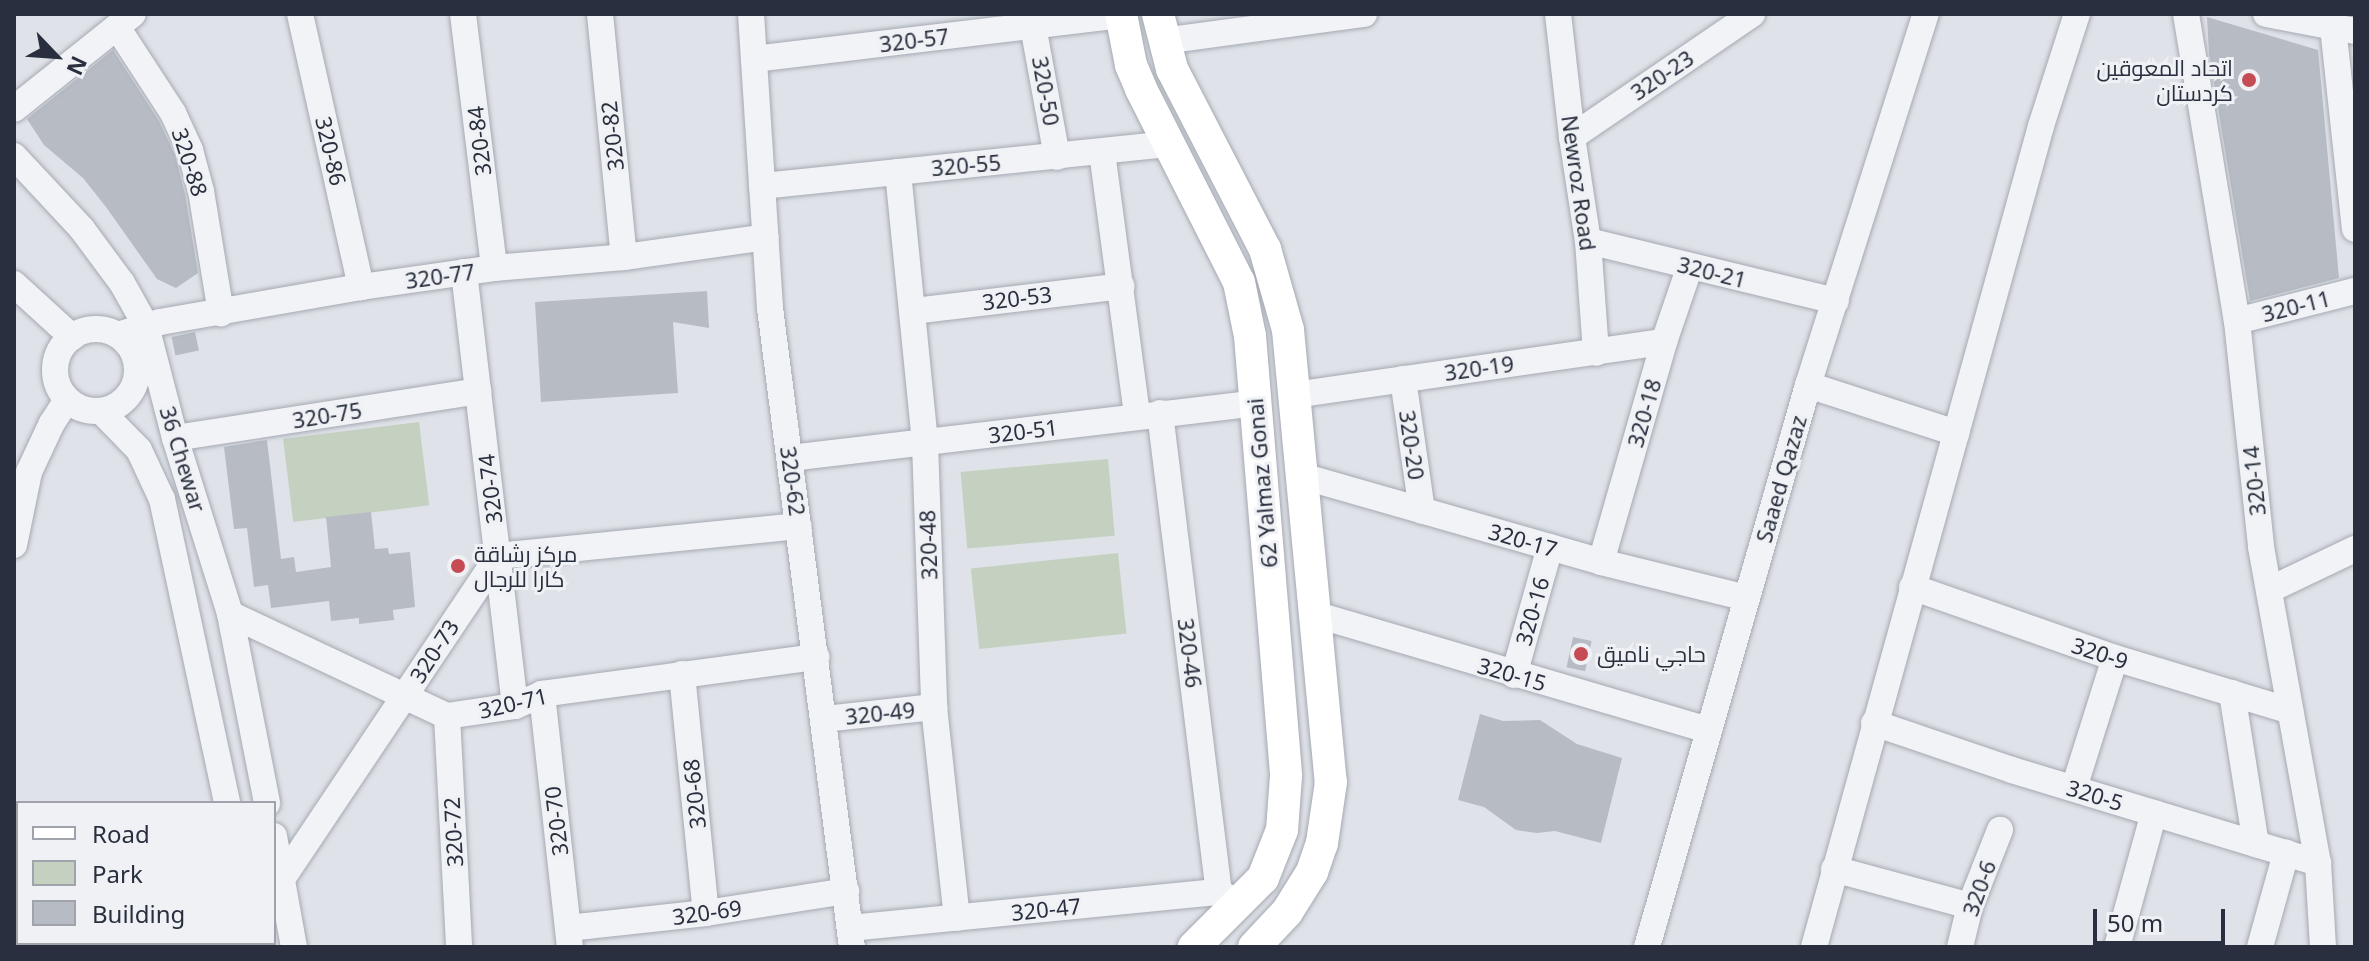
<!DOCTYPE html>
<meta charset="utf-8">
<style>
body{margin:0}
#map{position:relative;width:2369px;height:961px;overflow:hidden;background:#dfe2e8;font-family:"Noto Sans",Cairo,sans-serif}
div>[style]{position:absolute}
.green>*{inset:0;background:#c4d1c1;transform-origin:0 0}
.building>*{inset:0;background:#b7bbc4;transform-origin:0 0}
.roads{filter:drop-shadow(0 0 2px #a5a9b2) drop-shadow(0 0 2px #a5a9b2)}
.minor>*{height:26px;margin:-13px;padding:0 13px;transform-origin:13px;border-radius:13px;background:#f2f3f6}
.minor>.ring{margin:-13px;padding:0;box-sizing:content-box;background:none;border:26px solid #f2f3f6;border-radius:50%}
.major>*{height:32px;margin:-16px;padding:0 16px;transform-origin:16px;border-radius:16px;background:#fff}
.dots>*{width:22px;height:22px;translate:-50% -50%;box-sizing:border-box;border:4px solid #eff1f5;border-radius:50%}
span{translate:-50% -50%;white-space:nowrap;text-align:center;line-height:1.15;-webkit-text-stroke:6px #eff1f5;paint-order:stroke}
.street-label{font-size:22px;color:#292f3e}
.poi-label{font-size:22px;color:#292f3e}
.right{translate:-100% -50%;text-align:right}
.left{translate:0 -50%;text-align:left}
.frame{position:absolute;inset:0;border:16px solid #292f3e;pointer-events:none}
.legend{position:absolute;left:16px;top:801px;width:260px;height:144px;box-sizing:border-box;background:#eff1f5;border:2px solid #a0a3ac;margin:0;padding:10px 14px;list-style:none;font-size:24px;color:#292f3e}
.legend li{display:flex;align-items:center;gap:16px;height:40px}
.legend b{width:40px;border:2px solid #a0a3ac}
.north{position:absolute;left:16px;top:16px;width:80px;height:80px;-webkit-text-stroke:6px #eff1f5;paint-order:stroke;rotate:115deg;font-size:22px;font-weight:700;line-height:32px;text-align:center;color:#292f3e}
.north::after{content:'';display:block;margin:auto;width:28px;height:36px;background:#292f3e;clip-path:polygon(50% 0,100% 100%,50% 72%,0 100%)}
.scale{position:absolute;left:2093px;top:909px;width:132px;height:36px;box-sizing:border-box;border:4px solid #292f3e;border-top:0;padding-left:10px;font-size:24px;line-height:28px;white-space:nowrap;color:#292f3e;-webkit-text-stroke:6px #eff1f5;paint-order:stroke}
</style>
<div id="map">
<div class="green">
<i style="left:419px;top:422px;width:84px;height:137px;rotate:83deg"></i>
<i style="left:1108px;top:459px;width:77px;height:148px;rotate:85deg"></i>
<i style="left:1118px;top:553px;width:81px;height:148px;rotate:84deg"></i>
</div>
<div class="building">
<i style="clip-path:polygon(2207px 17px,2318px 50px,2339px 278px,2250px 301px,2209px 53px)"></i>
<i style="clip-path:polygon(113px 50px,159px 121px,175px 155px,185px 194px,198px 273px,176px 288px,157px 279px,106px 207px,83px 178px,44px 145px,27px 119px)"></i>
<i style="clip-path:polygon(707px 291px,709px 328px,673px 322px,678px 393px,541px 402px,535px 302px)"></i>
<i style="left:195px;top:332px;width:19px;height:24px;rotate:78deg"></i>
<i style="clip-path:polygon(267px 440px,281px 559px,294px 557px,296px 572px,331px 567px,326px 517px,371px 512px,375px 549px,388px 548px,389px 554px,410px 552px,415px 607px,393px 610px,394px 620px,359px 624px,359px 618px,331px 621px,329px 601px,271px 608px,268px 585px,254px 587px,247px 528px,234px 529px,224px 447px)"></i>
<i style="left:1573px;top:637px;width:19px;height:31px;rotate:12deg"></i>
<i style="clip-path:polygon(1480px 714px,1503px 721px,1540px 720px,1577px 744px,1622px 758px,1601px 843px,1555px 831px,1537px 833px,1516px 830px,1484px 807px,1458px 800px)"></i>
</div>
<div class="roads">
<div class="minor">
<i style="left:300px;top:14px;width:280px;rotate:77.4deg"></i>
<i style="left:463px;top:14px;width:256px;rotate:83deg"></i>
<i style="left:600px;top:14px;width:244px;rotate:84.4deg"></i>
<i style="left:751px;top:14px;width:295px;rotate:86.3deg"></i>
<i style="left:770px;top:308px;width:644px;rotate:82.69deg"></i>
<i style="left:1558px;top:14px;width:124px;rotate:83.5deg"></i>
<i style="left:1572px;top:137px;width:105px;rotate:81.3deg"></i>
<i style="left:1588px;top:241px;width:112px;rotate:85.9deg"></i>
<i style="left:2186px;top:14px;width:311px;rotate:80.6deg"></i>
<i style="left:2237px;top:321px;width:227px;rotate:83.9deg"></i>
<i style="left:2261px;top:547px;width:321px;rotate:79.8deg"></i>
<i style="left:2318px;top:863px;width:84px;rotate:86.6deg"></i>
<i style="left:2266px;top:14px;width:91px;rotate:10.8deg"></i>
<i style="left:1033px;top:26px;width:133px;rotate:79.6deg"></i>
<i style="left:117px;top:27px;width:103px;rotate:56.9deg"></i>
<i style="left:173px;top:113px;width:41px;rotate:65.3deg"></i>
<i style="left:190px;top:150px;width:42px;rotate:75deg"></i>
<i style="left:201px;top:191px;width:124px;rotate:80.7deg"></i>
<i style="left:2333px;top:27px;width:203px;rotate:83.8deg"></i>
<i style="left:1163px;top:41px;width:203px;rotate:-7.7deg"></i>
<i style="left:754px;top:59px;width:370px;rotate:-6.8deg"></i>
<i style="left:14px;top:109px;width:152px;rotate:-38.6deg"></i>
<i style="left:1572px;top:137px;width:218px;rotate:-34.3deg"></i>
<i style="left:1102px;top:152px;width:266px;rotate:82.4deg"></i>
<i style="left:14px;top:156px;width:100px;rotate:47deg"></i>
<i style="left:82px;top:229px;width:67px;rotate:53.5deg"></i>
<i style="left:122px;top:283px;width:49px;rotate:60.8deg"></i>
<i style="left:146px;top:326px;width:116px;rotate:75.5deg"></i>
<i style="left:175px;top:438px;width:184px;rotate:72.6deg"></i>
<i style="left:230px;top:614px;width:193px;rotate:78.9deg"></i>
<i style="left:898px;top:172px;width:272px;rotate:84.3deg"></i>
<i style="left:925px;top:443px;width:264px;rotate:88deg"></i>
<i style="left:934px;top:707px;width:212px;rotate:83.8deg"></i>
<i style="left:762px;top:186px;width:409px;rotate:-5.9deg"></i>
<i style="left:1588px;top:241px;width:255px;rotate:13.6deg"></i>
<i style="left:464px;top:272px;width:437px;rotate:83.3deg"></i>
<i style="left:14px;top:284px;width:79px;rotate:42.4deg"></i>
<i style="left:913px;top:311px;width:210px;rotate:-6.8deg"></i>
<i style="left:2237px;top:321px;width:122px;rotate:-14.3deg"></i>
<i class="ring" style="left:55px;top:329px;width:56px;height:56px"></i>
<i style="left:118px;top:335px;width:44px;rotate:-17.2deg"></i>
<i style="left:160px;top:322px;width:204px;rotate:-9.9deg"></i>
<i style="left:361px;top:287px;width:134px;rotate:-8.1deg"></i>
<i style="left:494px;top:268px;width:130px;rotate:-4.8deg"></i>
<i style="left:624px;top:257px;width:143px;rotate:-8deg"></i>
<i style="left:1403px;top:379px;width:133px;rotate:81.8deg"></i>
<i style="left:1808px;top:385px;width:156px;rotate:18deg"></i>
<i style="left:1294px;top:395px;width:374px;rotate:-8.2deg"></i>
<i style="left:101px;top:411px;width:54px;rotate:45.7deg"></i>
<i style="left:139px;top:450px;width:54px;rotate:64.9deg"></i>
<i style="left:162px;top:499px;width:311px;rotate:77.9deg"></i>
<i style="left:1160px;top:413px;width:483px;rotate:83deg"></i>
<i style="left:175px;top:438px;width:307px;rotate:-8.8deg"></i>
<i style="left:790px;top:458px;width:468px;rotate:-6.7deg"></i>
<i style="left:1302px;top:476px;width:311px;rotate:16deg"></i>
<i style="left:1601px;top:562px;width:149px;rotate:13.9deg"></i>
<i style="left:14px;top:545px;width:75px;rotate:-78.4deg"></i>
<i style="left:29px;top:472px;width:54px;rotate:-64.9deg"></i>
<i style="left:52px;top:423px;width:27px;rotate:-57deg"></i>
<i style="left:1601px;top:562px;width:229px;rotate:-74deg"></i>
<i style="left:1664px;top:342px;width:80px;rotate:-71.1deg"></i>
<i style="left:1912px;top:587px;width:215px;rotate:19.3deg"></i>
<i style="left:2115px;top:658px;width:183px;rotate:16.8deg"></i>
<i style="left:2269px;top:590px;width:95px;rotate:-25.5deg"></i>
<i style="left:230px;top:614px;width:240px;rotate:25.2deg"></i>
<i style="left:447px;top:716px;width:69px;rotate:-8.4deg"></i>
<i style="left:515px;top:706px;width:30px;rotate:-24deg"></i>
<i style="left:542px;top:694px;width:277px;rotate:-7.7deg"></i>
<i style="left:1317px;top:615px;width:407px;rotate:16.4deg"></i>
<i style="left:682px;top:674px;width:240px;rotate:84.3deg"></i>
<i style="left:1514px;top:675px;width:133px;rotate:-74.3deg"></i>
<i style="left:2232px;top:693px;width:153px;rotate:81deg"></i>
<i style="left:542px;top:694px;width:255px;rotate:83.7deg"></i>
<i style="left:447px;top:716px;width:231px;rotate:87deg"></i>
<i style="left:825px;top:719px;width:110px;rotate:-6.3deg"></i>
<i style="left:1874px;top:723px;width:146px;rotate:18.8deg"></i>
<i style="left:2012px;top:770px;width:320px;rotate:16.9deg"></i>
<i style="left:2074px;top:788px;width:136px;rotate:-72.5deg"></i>
<i style="left:274px;top:836px;width:113px;rotate:79.8deg"></i>
<i style="left:1834px;top:869px;width:141px;rotate:15.2deg"></i>
<i style="left:282px;top:879px;width:389px;rotate:-56.2deg"></i>
<i style="left:498px;top:556px;width:302px;rotate:-5.7deg"></i>
<i style="left:568px;top:928px;width:139px;rotate:-6.2deg"></i>
<i style="left:706px;top:913px;width:142px;rotate:-8.9deg"></i>
<i style="left:850px;top:928px;width:371px;rotate:-5.6deg"></i>
<i style="left:1219px;top:892px;width:17px;rotate:31deg"></i>
<i style="left:256px;top:943px;width:4px;rotate:76deg"></i>
<i style="left:1647px;top:947px;width:585px;rotate:-74.01deg"></i>
<i style="left:1808px;top:385px;width:389px;rotate:-72.4deg"></i>
<i style="left:1814px;top:947px;width:852px;rotate:-74.54deg"></i>
<i style="left:2041px;top:126px;width:118px;rotate:-72.2deg"></i>
<i style="left:1960px;top:947px;width:42px;rotate:-76.3deg"></i>
<i style="left:1970px;top:906px;width:82px;rotate:-68.5deg"></i>
<i style="left:2117px;top:947px;width:139px;rotate:-74.6deg"></i>
<i style="left:2260px;top:947px;width:98px;rotate:-74.5deg"></i>
</div>
<div class="major">
<i style="left:1121px;top:14px;width:52px;rotate:78.9deg"></i>
<i style="left:1131px;top:65px;width:26px;rotate:67deg"></i>
<i style="left:1141px;top:89px;width:216px;rotate:63.1deg"></i>
<i style="left:1239px;top:282px;width:55px;rotate:78.5deg"></i>
<i style="left:1250px;top:336px;width:441px;rotate:85.3deg"></i>
<i style="left:1286px;top:776px;width:54px;rotate:94.2deg"></i>
<i style="left:1282px;top:830px;width:52px;rotate:111.6deg"></i>
<i style="left:1263px;top:878px;width:98px;rotate:135deg"></i>
<i style="left:1158px;top:14px;width:57px;rotate:75.7deg"></i>
<i style="left:1172px;top:69px;width:203px;rotate:62.7deg"></i>
<i style="left:1265px;top:249px;width:84px;rotate:74.1deg"></i>
<i style="left:1288px;top:330px;width:454px;rotate:84.6deg"></i>
<i style="left:1331px;top:782px;width:62px;rotate:98.4deg"></i>
<i style="left:1322px;top:843px;width:31px;rotate:109deg"></i>
<i style="left:1312px;top:872px;width:47px;rotate:122deg"></i>
<i style="left:1287px;top:912px;width:48px;rotate:133.3deg"></i>
</div>
</div>
<div class="dots">
<i style="left:2249px;top:80px;background:#c54c55"></i>
<i style="left:458px;top:566px;background:#c54c55"></i>
<i style="left:1581px;top:654px;background:#c54c55"></i>
</div>
<div class="street-label">
<span style="left:914px;top:40px;rotate:-7deg">320-57</span>
<span style="left:1662px;top:75px;rotate:-34deg">320-23</span>
<span style="left:1046px;top:91px;rotate:80deg">320-50</span>
<span style="left:612px;top:136px;rotate:-96deg">320-82</span>
<span style="left:479px;top:141px;rotate:-97deg">320-84</span>
<span style="left:331px;top:151px;rotate:77deg">320-86</span>
<span style="left:190px;top:162px;rotate:72deg">320-88</span>
<span style="left:966px;top:165px;rotate:-5deg">320-55</span>
<span style="left:1579px;top:183px;rotate:82deg">Newroz Road</span>
<span style="left:1712px;top:272px;rotate:14deg">320-21</span>
<span style="left:440px;top:276px;rotate:-8deg">320-77</span>
<span style="left:1017px;top:298px;rotate:-7deg">320-53</span>
<span style="left:2296px;top:306px;rotate:-14deg">320-11</span>
<span style="left:1479px;top:368px;rotate:-8deg">320-19</span>
<span style="left:1644px;top:413px;rotate:-74deg">320-18</span>
<span style="left:327px;top:415px;rotate:-9deg">320-75</span>
<span style="left:1023px;top:431px;rotate:-7deg">320-51</span>
<span style="left:1412px;top:445px;rotate:82deg">320-20</span>
<span style="left:183px;top:459px;rotate:73deg">36 Chewar</span>
<span style="left:1781px;top:479px;rotate:-74deg">Saaed Qazaz</span>
<span style="left:793px;top:481px;rotate:82deg">320-62</span>
<span style="left:2254px;top:481px;rotate:-96deg">320-14</span>
<span style="left:1262px;top:483px;rotate:-95deg">62 Yalmaz Gonai</span>
<span style="left:490px;top:489px;rotate:-97deg">320-74</span>
<span style="left:1523px;top:540px;rotate:16deg">320-17</span>
<span style="left:928px;top:545px;rotate:-92deg">320-48</span>
<span style="left:1532px;top:611px;rotate:-74deg">320-16</span>
<span style="left:434px;top:651px;rotate:-57deg">320-73</span>
<span style="left:1190px;top:653px;rotate:83deg">320-46</span>
<span style="left:2100px;top:653px;rotate:18deg">320-9</span>
<span style="left:1512px;top:674px;rotate:16deg">320-15</span>
<span style="left:513px;top:703px;rotate:-13deg">320-71</span>
<span style="left:880px;top:713px;rotate:-6deg">320-49</span>
<span style="left:694px;top:794px;rotate:-96deg">320-68</span>
<span style="left:2095px;top:795px;rotate:17deg">320-5</span>
<span style="left:556px;top:821px;rotate:-97deg">320-70</span>
<span style="left:453px;top:832px;rotate:-93deg">320-72</span>
<span style="left:1979px;top:888px;rotate:-70deg">320-6</span>
<span style="left:1046px;top:909px;rotate:-6deg">320-47</span>
<span style="left:707px;top:912px;rotate:-8deg">320-69</span>
</div>
<div class="poi-label">
<span class="right" style="left:2233px;top:80px">اتحاد المعوقین<br>کردستان</span>
<span class="left" style="left:474px;top:566px">مركز رشاقة<br>كارا للرجال</span>
<span class="left" style="left:1597px;top:654px">حاجي ناميق</span>
</div>
<div class="frame"></div>
<ul class="legend">
<li><b style="height:10px;background:#fff"></b>Road</li>
<li><b style="height:22px;background:#c4d1c1"></b>Park</li>
<li><b style="height:22px;background:#b7bbc4"></b>Building</li>
</ul>
<div class="north">N</div>
<div class="scale">50 m</div>
</div>
